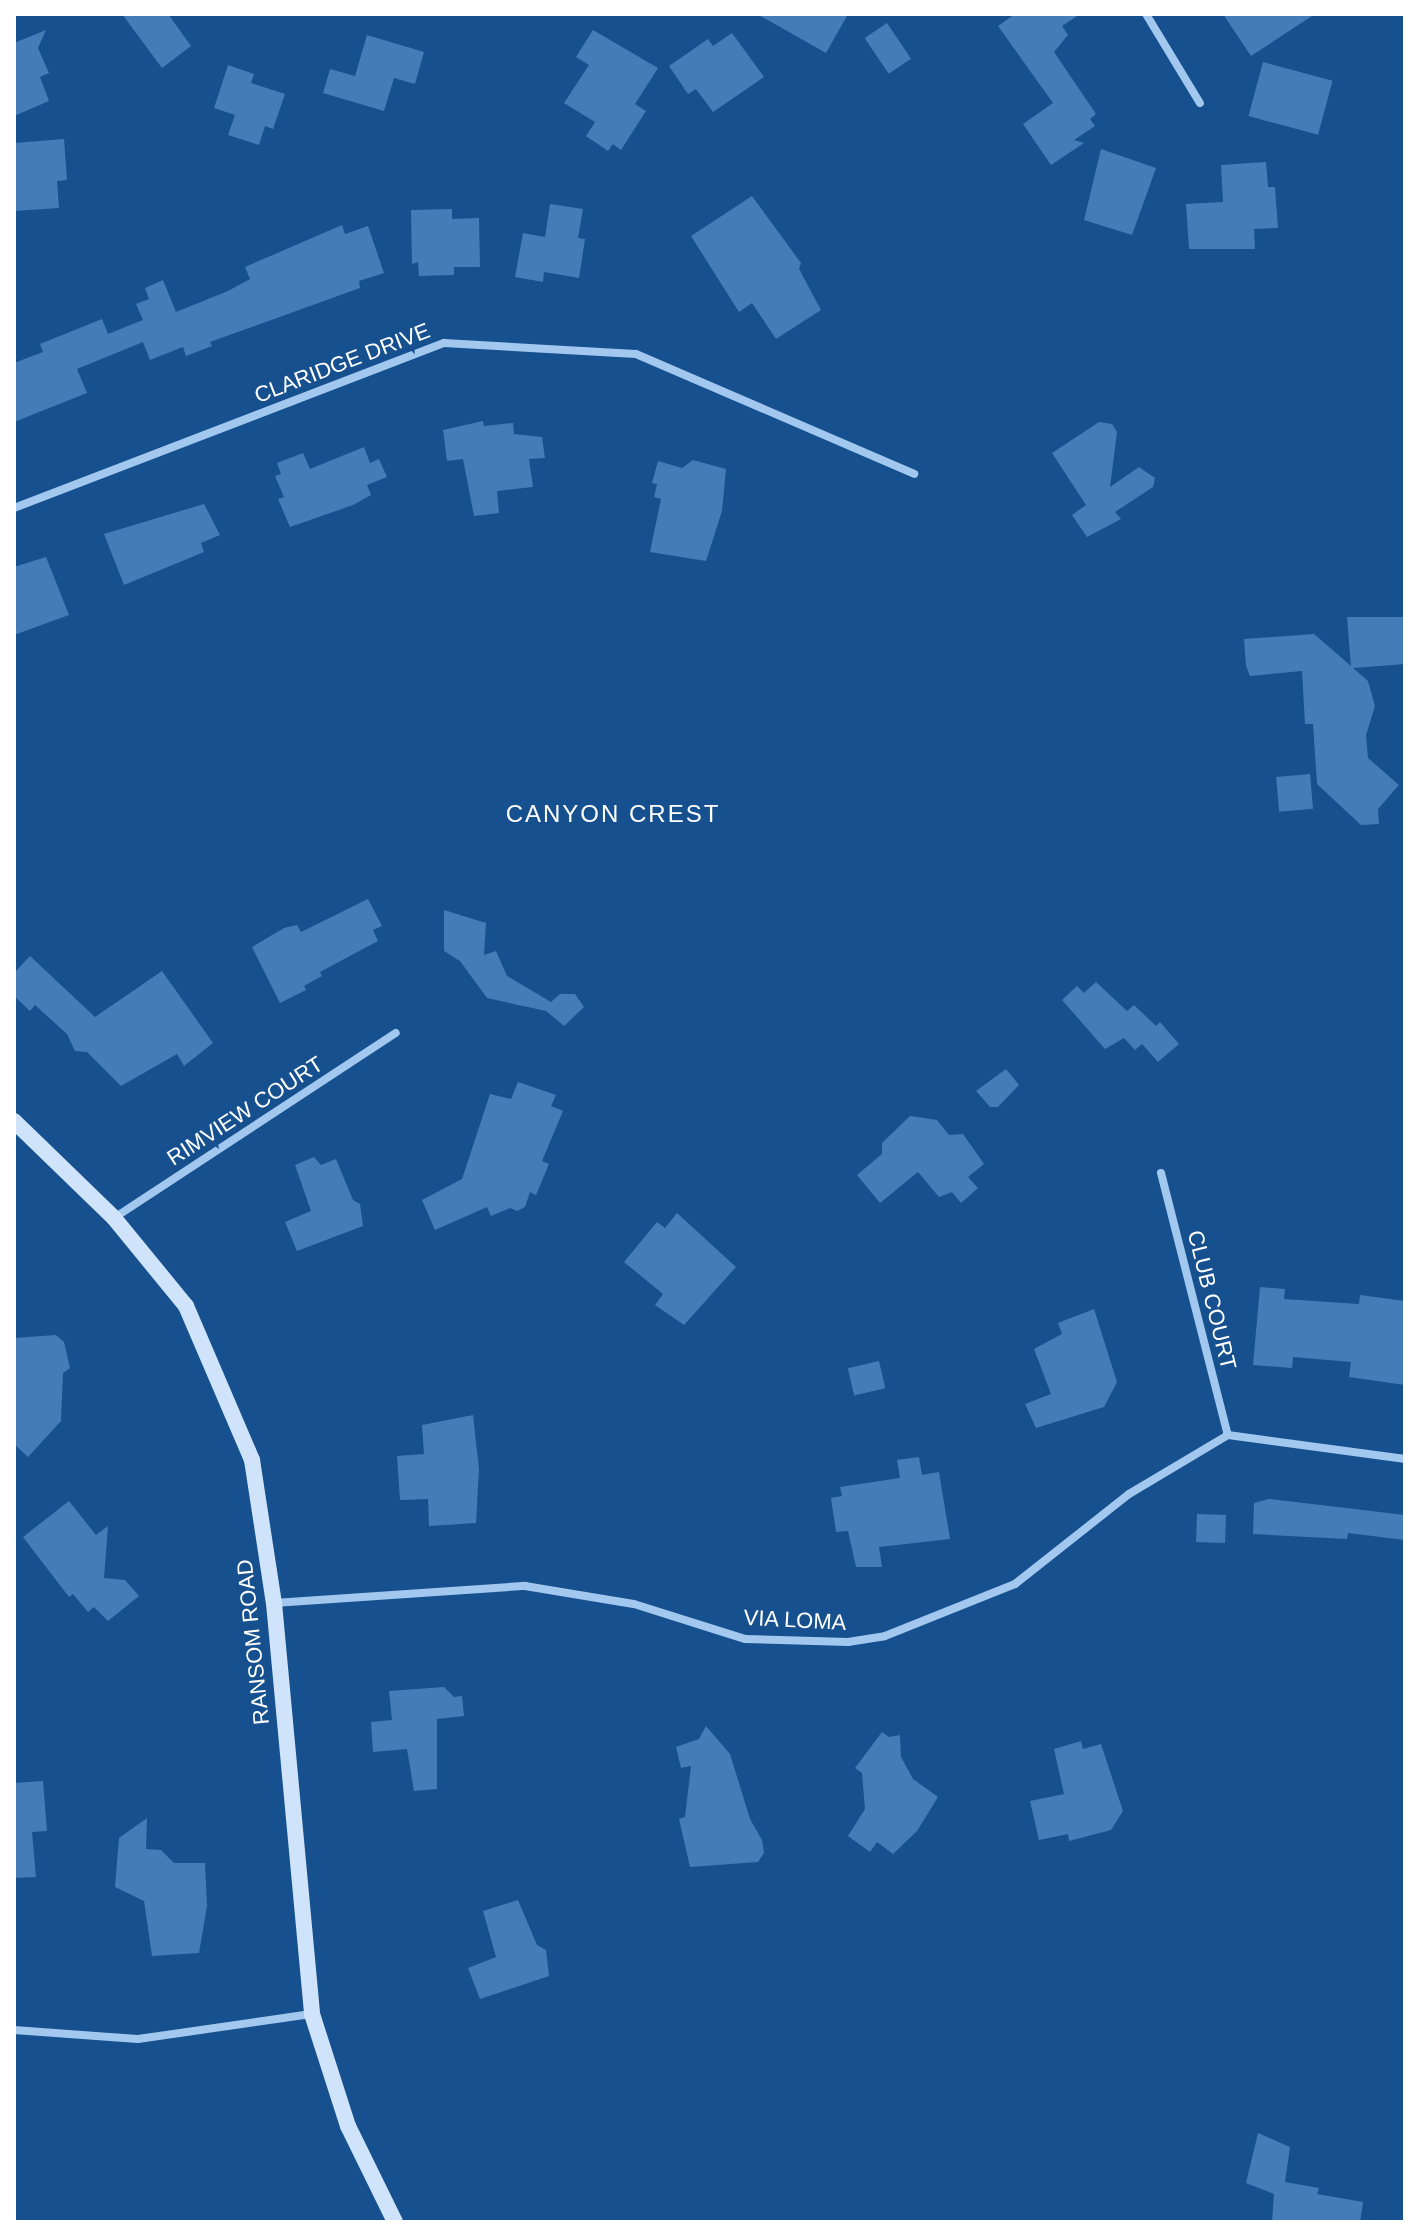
<!DOCTYPE html>
<style>
body{margin:0}
#map{position:relative;width:1419px;height:2236px;overflow:hidden;background:#16508e;font-family:Arial,sans-serif}
div>[style]{position:absolute}
.building>*{inset:0;background:#447cb8;transform-origin:0 0}
.street>*{height:8px;margin:-4px;padding:0 4px;transform-origin:4px;border-radius:4px;background:#a2c8ef}
.secondary>*{height:16px;margin:-8px;padding:0 8px;transform-origin:8px;border-radius:8px;background:#cfe4fb}
span{translate:-50% -50%;white-space:nowrap;text-align:center;line-height:1.15;-webkit-text-stroke:8px #16508e;paint-order:stroke}
.street-label{font-size:22px;color:#fff}
.neighbourhood-label{font-size:24px;color:#fff;letter-spacing:2px}
.frame{position:absolute;inset:0;border:16px solid #fff;pointer-events:none}
</style>
<div id="map">
<div class="building">
<i style="clip-path:polygon(122px 14px,168px 14px,191px 46px,162px 68px)"></i>
<i style="clip-path:polygon(757px 14px,848px 14px,826px 53px)"></i>
<i style="clip-path:polygon(1015px 14px,1080px 14px,1062px 26px,1068px 35px,1054px 52px,1096px 114px,1090px 119px,1095px 126px,1074px 140px,1084px 143px,1051px 165px,1023px 124px,1053px 103px,998px 26px)"></i>
<i style="clip-path:polygon(1223px 14px,1315px 14px,1251px 56px)"></i>
<i style="left:887px;top:23px;width:43px;height:27px;rotate:56deg"></i>
<i style="clip-path:polygon(46px 30px,38px 48px,49px 73px,40px 77px,49px 101px,14px 116px,14px 43px)"></i>
<i style="clip-path:polygon(593px 30px,658px 68px,635px 104px,646px 111px,621px 150px,613px 144px,608px 151px,586px 136px,595px 122px,564px 103px,589px 65px,576px 57px)"></i>
<i style="clip-path:polygon(732px 33px,764px 77px,713px 112px,696px 89px,688px 94px,669px 66px,708px 39px,713px 46px)"></i>
<i style="clip-path:polygon(367px 35px,424px 52px,415px 84px,394px 78px,384px 111px,323px 93px,330px 69px,355px 76px)"></i>
<i style="left:1263px;top:62px;width:72px;height:56px;rotate:15deg"></i>
<i style="clip-path:polygon(228px 65px,254px 74px,251px 83px,285px 94px,273px 129px,265px 126px,259px 145px,228px 135px,235px 115px,214px 108px)"></i>
<i style="clip-path:polygon(64px 139px,67px 180px,57px 181px,59px 208px,14px 211px,14px 143px)"></i>
<i style="clip-path:polygon(1101px 149px,1156px 168px,1132px 235px,1084px 220px)"></i>
<i style="clip-path:polygon(1266px 162px,1268px 187px,1275px 187px,1278px 228px,1254px 229px,1255px 249px,1189px 249px,1186px 204px,1223px 202px,1221px 165px)"></i>
<i style="clip-path:polygon(752px 196px,801px 263px,799px 269px,821px 310px,776px 339px,752px 303px,739px 312px,691px 236px)"></i>
<i style="clip-path:polygon(550px 204px,583px 209px,578px 238px,585px 239px,579px 278px,544px 272px,543px 282px,515px 277px,523px 233px,545px 237px)"></i>
<i style="clip-path:polygon(452px 209px,452px 219px,479px 218px,480px 267px,454px 267px,454px 275px,419px 276px,418px 262px,412px 264px,411px 210px)"></i>
<i style="clip-path:polygon(342px 225px,345px 234px,368px 226px,384px 273px,359px 281px,360px 288px,210px 342px,212px 346px,186px 356px,183px 347px,150px 360px,143px 342px,77px 369px,87px 393px,14px 422px,14px 363px,43px 352px,40px 344px,102px 319px,108px 334px,143px 320px,136px 304px,149px 299px,145px 288px,163px 280px,176px 312px,228px 291px,250px 279px,245px 267px)"></i>
<i style="clip-path:polygon(483px 421px,484px 426px,513px 423px,514px 434px,542px 437px,545px 458px,529px 459px,533px 487px,497px 491px,499px 513px,474px 516px,463px 459px,447px 461px,443px 430px)"></i>
<i style="clip-path:polygon(1099px 422px,1112px 424px,1117px 432px,1110px 487px,1139px 467px,1155px 478px,1153px 487px,1115px 512px,1121px 519px,1087px 537px,1072px 515px,1086px 505px,1052px 453px)"></i>
<i style="clip-path:polygon(364px 447px,370px 463px,379px 459px,387px 477px,367px 485px,371px 495px,353px 505px,290px 527px,278px 499px,284px 497px,275px 476px,281px 474px,277px 463px,303px 453px,310px 469px)"></i>
<i style="clip-path:polygon(693px 460px,726px 469px,722px 511px,706px 561px,650px 552px,661px 499px,654px 497px,657px 484px,652px 483px,658px 461px,682px 468px)"></i>
<i style="clip-path:polygon(204px 504px,220px 535px,201px 543px,204px 552px,124px 585px,104px 534px)"></i>
<i style="clip-path:polygon(46px 557px,69px 615px,14px 635px,14px 567px)"></i>
<i style="clip-path:polygon(1347px 617px,1403px 617px,1405px 664px,1353px 668px,1368px 681px,1375px 706px,1366px 735px,1368px 758px,1399px 785px,1378px 809px,1379px 824px,1361px 825px,1317px 784px,1313px 724px,1305px 724px,1302px 671px,1250px 676px,1246px 666px,1244px 639px,1314px 634px,1351px 666px)"></i>
<i style="left:1310px;top:774px;width:35px;height:34px;rotate:85deg"></i>
<i style="clip-path:polygon(368px 899px,382px 926px,373px 930px,378px 941px,320px 972px,322px 976px,304px 986px,306px 990px,280px 1003px,252px 947px,284px 928px,297px 925px,301px 932px)"></i>
<i style="clip-path:polygon(444px 910px,486px 923px,484px 955px,496px 951px,507px 976px,551px 1002px,560px 994px,575px 994px,584px 1007px,564px 1026px,546px 1011px,487px 998px,460px 961px,444px 951px)"></i>
<i style="clip-path:polygon(30px 956px,95px 1017px,162px 971px,213px 1043px,184px 1066px,177px 1054px,121px 1086px,87px 1052px,75px 1051px,67px 1034px,35px 1005px,30px 1011px,14px 996px,14px 973px)"></i>
<i style="clip-path:polygon(1096px 982px,1127px 1011px,1134px 1005px,1156px 1026px,1160px 1022px,1179px 1044px,1158px 1062px,1142px 1044px,1135px 1050px,1124px 1038px,1105px 1049px,1062px 1000px,1077px 986px,1084px 993px)"></i>
<i style="clip-path:polygon(1006px 1069px,1019px 1085px,998px 1107px,990px 1107px,976px 1091px)"></i>
<i style="clip-path:polygon(518px 1082px,556px 1095px,551px 1106px,563px 1111px,542px 1161px,549px 1164px,536px 1195px,530px 1192px,525px 1207px,517px 1211px,510px 1208px,491px 1216px,487px 1207px,435px 1230px,422px 1200px,462px 1179px,490px 1094px,511px 1099px)"></i>
<i style="clip-path:polygon(910px 1116px,937px 1120px,949px 1135px,963px 1134px,984px 1164px,968px 1177px,978px 1188px,961px 1203px,952px 1192px,939px 1197px,918px 1172px,880px 1203px,857px 1175px,882px 1154px,882px 1143px)"></i>
<i style="clip-path:polygon(314px 1157px,321px 1165px,336px 1159px,353px 1200px,360px 1204px,363px 1226px,297px 1251px,285px 1222px,311px 1211px,295px 1165px)"></i>
<i style="clip-path:polygon(677px 1213px,736px 1267px,684px 1325px,655px 1305px,663px 1294px,624px 1262px,657px 1222px,665px 1228px)"></i>
<i style="clip-path:polygon(1260px 1287px,1285px 1289px,1284px 1299px,1359px 1304px,1360px 1295px,1405px 1301px,1405px 1385px,1349px 1377px,1351px 1362px,1293px 1357px,1292px 1368px,1253px 1365px)"></i>
<i style="clip-path:polygon(1094px 1309px,1117px 1382px,1104px 1407px,1036px 1428px,1025px 1404px,1051px 1394px,1034px 1349px,1062px 1334px,1058px 1323px)"></i>
<i style="clip-path:polygon(56px 1335px,64px 1342px,70px 1368px,63px 1373px,61px 1421px,28px 1457px,14px 1444px,14px 1338px)"></i>
<i style="left:879px;top:1361px;width:28px;height:32px;rotate:77deg"></i>
<i style="clip-path:polygon(473px 1415px,479px 1469px,476px 1523px,429px 1526px,428px 1499px,400px 1500px,397px 1456px,424px 1454px,422px 1425px)"></i>
<i style="clip-path:polygon(919px 1457px,922px 1475px,939px 1472px,950px 1539px,879px 1547px,882px 1567px,856px 1567px,848px 1531px,836px 1532px,831px 1498px,842px 1496px,840px 1487px,900px 1478px,897px 1460px)"></i>
<i style="clip-path:polygon(1269px 1499px,1405px 1515px,1405px 1540px,1348px 1533px,1347px 1539px,1253px 1534px,1254px 1503px)"></i>
<i style="clip-path:polygon(69px 1501px,96px 1535px,108px 1526px,104px 1578px,125px 1580px,139px 1596px,108px 1621px,94px 1607px,88px 1612px,73px 1594px,69px 1597px,23px 1537px)"></i>
<i style="left:1197px;top:1514px;width:29px;height:28px;rotate:2deg"></i>
<i style="clip-path:polygon(444px 1687px,454px 1697px,462px 1696px,464px 1716px,437px 1719px,437px 1789px,414px 1791px,407px 1749px,373px 1752px,371px 1722px,392px 1720px,389px 1691px)"></i>
<i style="clip-path:polygon(706px 1726px,730px 1754px,750px 1819px,762px 1840px,764px 1853px,758px 1862px,690px 1867px,679px 1819px,685px 1817px,691px 1766px,681px 1768px,676px 1747px,699px 1739px)"></i>
<i style="clip-path:polygon(882px 1732px,889px 1737px,900px 1735px,901px 1757px,913px 1779px,938px 1797px,917px 1831px,893px 1854px,877px 1842px,870px 1852px,848px 1836px,865px 1809px,862px 1773px,855px 1768px)"></i>
<i style="clip-path:polygon(1081px 1741px,1083px 1749px,1101px 1744px,1123px 1811px,1111px 1830px,1069px 1841px,1068px 1834px,1039px 1840px,1030px 1801px,1064px 1794px,1054px 1749px)"></i>
<i style="clip-path:polygon(43px 1781px,47px 1831px,32px 1832px,36px 1877px,14px 1878px,14px 1783px)"></i>
<i style="clip-path:polygon(147px 1818px,146px 1849px,161px 1850px,174px 1863px,205px 1863px,207px 1906px,199px 1953px,152px 1956px,144px 1901px,115px 1887px,119px 1838px)"></i>
<i style="clip-path:polygon(518px 1900px,537px 1945px,546px 1950px,549px 1976px,480px 1999px,468px 1968px,496px 1957px,483px 1911px)"></i>
<i style="clip-path:polygon(1258px 2133px,1290px 2147px,1285px 2182px,1319px 2188px,1317px 2194px,1363px 2202px,1360px 2222px,1272px 2222px,1274px 2194px,1246px 2183px)"></i>
</div>
<div class="street">
<i style="left:1146px;top:14px;width:104px;rotate:58.8deg"></i>
<i style="left:14px;top:508px;width:461px;rotate:-21deg"></i>
<i style="left:444px;top:343px;width:192px;rotate:3.3deg"></i>
<i style="left:636px;top:354px;width:303px;rotate:23.3deg"></i>
<i style="left:1161px;top:1173px;width:270px;rotate:75.7deg"></i>
<i style="left:114px;top:1218px;width:337px;rotate:-33.3deg"></i>
<i style="left:274px;top:1603px;width:252px;rotate:-3.9deg"></i>
<i style="left:525px;top:1586px;width:110px;rotate:9.4deg"></i>
<i style="left:634px;top:1604px;width:116px;rotate:17.5deg"></i>
<i style="left:745px;top:1639px;width:103px;rotate:1.7deg"></i>
<i style="left:848px;top:1642px;width:37px;rotate:-9deg"></i>
<i style="left:885px;top:1636px;width:140px;rotate:-21.8deg"></i>
<i style="left:1015px;top:1584px;width:145px;rotate:-38.3deg"></i>
<i style="left:1129px;top:1494px;width:115px;rotate:-30.8deg"></i>
<i style="left:1228px;top:1435px;width:179px;rotate:7.7deg"></i>
<i style="left:14px;top:2030px;width:124px;rotate:4.2deg"></i>
<i style="left:138px;top:2039px;width:175px;rotate:-8.2deg"></i>
</div>
<div class="secondary">
<i style="left:14px;top:1121px;width:139px;rotate:44.1deg"></i>
<i style="left:114px;top:1218px;width:114px;rotate:50.7deg"></i>
<i style="left:186px;top:1306px;width:168px;rotate:66.8deg"></i>
<i style="left:252px;top:1460px;width:145px;rotate:81.3deg"></i>
<i style="left:274px;top:1603px;width:413px;rotate:84.7deg"></i>
<i style="left:312px;top:2014px;width:118px;rotate:72.2deg"></i>
<i style="left:348px;top:2126px;width:107px;rotate:63.9deg"></i>
</div>
<div class="street-label">
<span style="left:342px;top:363px;rotate:-21deg">CLARIDGE DRIVE</span>
<span style="left:245px;top:1111px;rotate:-33deg">RIMVIEW COURT</span>
<span style="left:1212px;top:1300px;rotate:76deg">CLUB COURT</span>
<span style="left:795px;top:1620px;rotate:3deg">VIA LOMA</span>
<span style="left:253px;top:1642px;rotate:-96deg">RANSOM ROAD</span>
</div>
<div class="neighbourhood-label">
<span style="left:613px;top:814px">CANYON CREST</span>
</div>
<div class="frame"></div>
</div>
